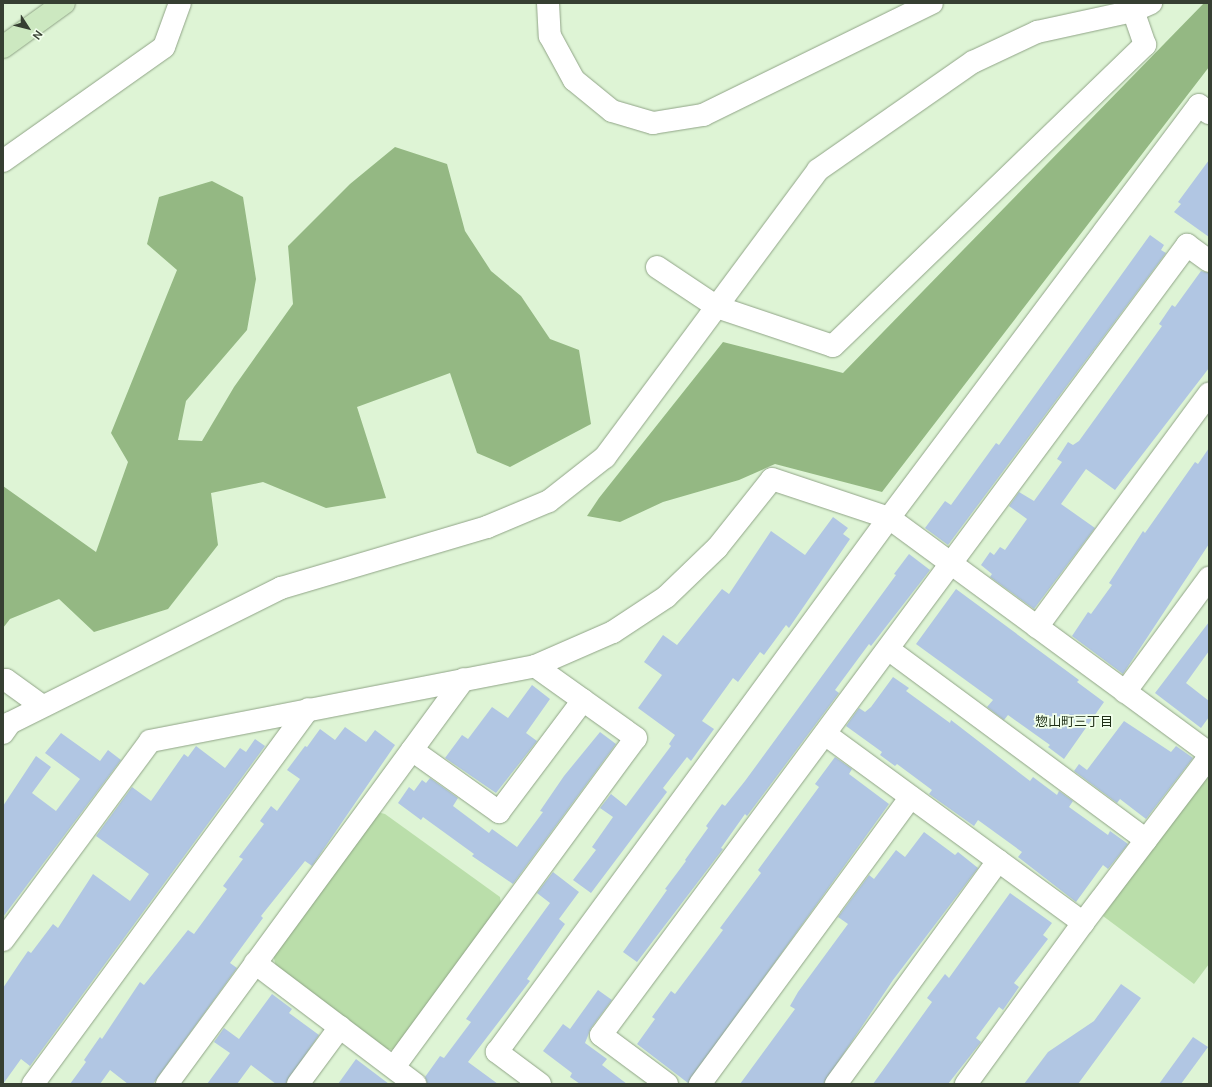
<!DOCTYPE html>
<meta charset="utf-8">
<style>
body{margin:0}
#map{position:relative;width:1212px;height:1087px;overflow:hidden;background:#def4d5;font-family:Manrope,"Noto Sans JP",sans-serif}
div>[style]{position:absolute}
.green>*{inset:0;background:#badeaa}
.forest>*{inset:0;background:#94b883}
.building>*{inset:0;background:#b1c6e3}
.roads{filter:drop-shadow(0 0 1px #90a487) drop-shadow(0 0 1px #90a487)}
.minor>*{height:22px;margin:-11px;padding:0 11px;transform-origin:11px;border-radius:11px;background:#fff}
.major>*{height:22px;margin:-11px;padding:0 11px;transform-origin:11px;border-radius:11px;background:#cce8c0}
span{translate:-50% -50%;white-space:nowrap;text-align:center;line-height:1.15;-webkit-text-stroke:3.5px #f1ffec;paint-order:stroke}
.neighbourhood-label{font-size:13px;color:#1e2f16}
.frame{position:absolute;inset:0;border:4px solid #363f32;pointer-events:none}
.north{position:absolute;left:8px;top:8px;width:40px;height:40px;-webkit-text-stroke:3px #f1ffec;paint-order:stroke;rotate:126deg;font-size:11px;font-weight:700;line-height:16px;text-align:center;color:#363f32}
.north::after{content:'';display:block;margin:auto;width:14px;height:18px;background:#363f32;clip-path:polygon(50% 0,100% 100%,50% 72%,0 100%)}
</style>
<div id="map">
<div class="green">
<i style="clip-path:polygon(1205px 774px,1209px 774px,1209px 964px,1194px 984px,1103px 916px)"></i>
<i style="clip-path:polygon(377px 812px,385px 814px,500px 897px,502px 910px,398px 1050px,383px 1049px,277px 972px,273px 954px)"></i>
</div>
<div class="forest">
<i style="clip-path:polygon(1204px 3px,1209px 3px,1209px 67px,882px 492px,775px 464px,739px 480px,663px 502px,620px 522px,587px 516px,599px 498px,723px 342px,843px 373px)"></i>
<i style="clip-path:polygon(395px 147px,447px 164px,465px 231px,491px 271px,521px 296px,550px 339px,579px 350px,591px 424px,510px 467px,477px 453px,450px 373px,357px 407px,386px 498px,326px 508px,263px 482px,211px 493px,218px 545px,168px 609px,94px 632px,59px 599px,10px 619px,3px 628px,3px 486px,96px 552px,128px 462px,111px 433px,177px 270px,147px 244px,159px 197px,212px 181px,243px 197px,256px 279px,247px 330px,186px 401px,178px 440px,202px 441px,234px 387px,293px 304px,288px 246px,350px 184px)"></i>
</div>
<div class="building">
<i style="clip-path:polygon(1209px 160px,1209px 237px,1174px 212px,1181px 204px,1178px 202px)"></i>
<i style="clip-path:polygon(1150px 235px,1164px 245px,1161px 250px,1166px 253px,948px 545px,925px 528px,945px 501px,951px 505px,996px 443px,999px 445px)"></i>
<i style="clip-path:polygon(1201px 271px,1209px 273px,1209px 368px,1115px 490px,1086px 469px,1061px 504px,1095px 528px,1034px 609px,990px 577px,992px 574px,981px 565px,990px 552px,994px 555px,1000px 547px,1005px 550px,1027px 519px,1009px 506px,1019px 492px,1034px 501px,1062px 462px,1057px 459px,1068px 442px,1073px 445px,1079px 441px,1162px 326px,1159px 324px,1172px 305px,1175px 307px)"></i>
<i style="clip-path:polygon(1209px 448px,1209px 544px,1123px 674px,1072px 636px,1088px 612px,1091px 614px,1112px 585px,1109px 583px,1143px 531px,1145px 533px,1195px 462px,1198px 464px)"></i>
<i style="clip-path:polygon(833px 517px,848px 528px,843px 534px,850px 539px,789px 628px,786px 625px,764px 655px,760px 652px,738px 682px,733px 678px,702px 721px,714px 729px,691px 761px,687px 757px,663px 788px,667px 792px,591px 893px,573px 880px,596px 850px,592px 847px,613px 817px,600px 808px,611px 794px,626px 806px,671px 746px,669px 744px,675px 735px,638px 708px,662px 675px,644px 662px,663px 635px,677px 645px,722px 589px,729px 594px,771px 531px,805px 555px)"></i>
<i style="clip-path:polygon(909px 554px,930px 570px,871px 646px,869px 644px,835px 690px,839px 693px,747px 816px,745px 814px,721px 848px,723px 849px,637px 962px,623px 952px,667px 890px,665px 889px,686px 861px,685px 860px,708px 828px,706px 826px,722px 804px,725px 806px,745px 781px,896px 575px,894px 574px)"></i>
<i style="clip-path:polygon(956px 589px,1079px 680px,1077px 682px,1104px 702px,1064px 759px,1048px 747px,1050px 745px,1008px 715px,1004px 720px,987px 707px,993px 700px,916px 644px)"></i>
<i style="clip-path:polygon(1209px 622px,1209px 651px,1186px 683px,1209px 701px,1209px 717px,1201px 728px,1155px 693px)"></i>
<i style="clip-path:polygon(893px 677px,909px 688px,906px 691px,950px 723px,951px 720px,1030px 781px,1033px 777px,1057px 795px,1059px 791px,1073px 801px,1069px 807px,1108px 835px,1110px 831px,1128px 844px,1108px 869px,1103px 865px,1076px 902px,1018px 857px,1022px 852px,978px 820px,974px 826px,929px 794px,932px 790px,897px 764px,895px 766px,880px 755px,882px 752px,846px 726px,859px 708px,865px 712px,871px 707px)"></i>
<i style="clip-path:polygon(532px 685px,550px 699px,526px 733px,537px 741px,496px 793px,445px 758px,462px 735px,468px 739px,492px 707px,508px 718px)"></i>
<i style="clip-path:polygon(1124px 721px,1171px 752px,1176px 746px,1193px 758px,1146px 819px,1120px 799px,1117px 803px,1074px 771px,1079px 764px,1087px 770px)"></i>
<i style="clip-path:polygon(345px 727px,366px 742px,375px 730px,395px 745px,312px 866px,305px 861px,261px 916px,263px 918px,230px 963px,237px 968px,153px 1084px,128px 1084px,110px 1070px,100px 1084px,70px 1084px,86px 1062px,84px 1060px,100px 1037px,102px 1039px,140px 982px,144px 985px,188px 930px,194px 934px,227px 889px,223px 886px,243px 859px,239px 857px,264px 824px,260px 821px,271px 806px,277px 811px,300px 779px,287px 770px,305px 746px,307px 747px,320px 729px,335px 740px)"></i>
<i style="clip-path:polygon(600px 732px,616px 744px,513px 884px,472px 856px,474px 854px,423px 817px,421px 820px,398px 803px,409px 787px,414px 791px,422px 780px,426px 783px,430px 778px,458px 798px,453px 806px,489px 833px,492px 829px,517px 847px,543px 812px,540px 811px,564px 776px)"></i>
<i style="clip-path:polygon(61px 733px,100px 761px,108px 750px,121px 760px,3px 917px,3px 806px,36px 756px,51px 767px,32px 793px,56px 811px,80px 779px,45px 753px)"></i>
<i style="clip-path:polygon(255px 739px,265px 746px,30px 1066px,21px 1059px,3px 1084px,3px 988px,19px 964px,28px 951px,31px 953px,53px 924px,58px 928px,93px 874px,130px 901px,149px 874px,96px 836px,132px 787px,151px 801px,184px 754px,188px 757px,196px 746px,225px 768px,240px 748px,246px 752px)"></i>
<i style="clip-path:polygon(835px 757px,852px 769px,849px 774px,889px 804px,688px 1083px,637px 1044px,655px 1019px,652px 1017px,671px 991px,675px 994px,723px 930px,720px 928px,761px 873px,758px 870px,819px 787px,815px 784px)"></i>
<i style="clip-path:polygon(924px 832px,955px 855px,958px 852px,978px 868px,893px 980px,824px 1083px,740px 1084px,795px 1009px,790px 1006px,798px 992px,848px 924px,838px 917px,869px 875px,874px 879px,896px 850px,905px 857px)"></i>
<i style="clip-path:polygon(553px 872px,579px 892px,559px 919px,565px 924px,527px 979px,530px 981px,468px 1062px,498px 1084px,427px 1084px,425px 1077px,440px 1056px,444px 1058px,471px 1022px,466px 1019px,550px 903px,537px 893px)"></i>
<i style="clip-path:polygon(1010px 893px,1052px 923px,1043px 935px,1048px 939px,1014px 983px,1019px 987px,1003px 1010px,999px 1007px,976px 1038px,981px 1042px,948px 1084px,873px 1084px,932px 1002px,927px 998px,945px 974px,949px 978px)"></i>
<i style="clip-path:polygon(1121px 984px,1141px 998px,1078px 1084px,1024px 1084px,1048px 1052px,1094px 1021px)"></i>
<i style="clip-path:polygon(598px 990px,612px 1000px,591px 1028px,585px 1043px,607px 1059px,602px 1065px,627px 1084px,580px 1084px,570px 1077px,572px 1073px,543px 1051px,563px 1024px,570px 1029px)"></i>
<i style="clip-path:polygon(272px 994px,292px 1009px,289px 1013px,319px 1035px,286px 1083px,276px 1084px,251px 1065px,237px 1084px,207px 1084px,230px 1053px,214px 1042px,224px 1028px,239px 1039px)"></i>
<i style="clip-path:polygon(1193px 1037px,1208px 1047px,1181px 1084px,1159px 1084px)"></i>
<i style="clip-path:polygon(356px 1059px,389px 1084px,338px 1084px)"></i>
</div>
<div class="roads">
<div class="minor">
<i style="left:548px;top:3px;width:33px;rotate:87deg"></i>
<i style="left:550px;top:36px;width:50px;rotate:61.4deg"></i>
<i style="left:574px;top:80px;width:49px;rotate:39.2deg"></i>
<i style="left:612px;top:111px;width:43px;rotate:16.3deg"></i>
<i style="left:653px;top:123px;width:51px;rotate:-9.1deg"></i>
<i style="left:703px;top:115px;width:255px;rotate:-26.1deg"></i>
<i style="left:3px;top:161px;width:197px;rotate:-35.3deg"></i>
<i style="left:164px;top:47px;width:47px;rotate:-70deg"></i>
<i style="left:657px;top:267px;width:72px;rotate:33.7deg"></i>
<i style="left:717px;top:307px;width:122px;rotate:18.6deg"></i>
<i style="left:833px;top:346px;width:434px;rotate:-44deg"></i>
<i style="left:1145px;top:45px;width:36px;rotate:-109deg"></i>
<i style="left:1037px;top:627px;width:290px;rotate:-53.6deg"></i>
<i style="left:888px;top:649px;width:321px;rotate:36.5deg"></i>
<i style="left:3px;top:681px;width:3px;rotate:-18deg"></i>
<i style="left:6px;top:680px;width:44px;rotate:35.8deg"></i>
<i style="left:1125px;top:692px;width:142px;rotate:-53.6deg"></i>
<i style="left:3px;top:733px;width:12px;rotate:-55deg"></i>
<i style="left:10px;top:723px;width:303px;rotate:-26.5deg"></i>
<i style="left:281px;top:588px;width:215px;rotate:-16.5deg"></i>
<i style="left:487px;top:527px;width:67px;rotate:-22.8deg"></i>
<i style="left:549px;top:501px;width:71px;rotate:-38.2deg"></i>
<i style="left:605px;top:457px;width:357px;rotate:-53.4deg"></i>
<i style="left:818px;top:170px;width:189px;rotate:-34.9deg"></i>
<i style="left:973px;top:62px;width:71px;rotate:-25.1deg"></i>
<i style="left:1037px;top:32px;width:98px;rotate:-12.3deg"></i>
<i style="left:1133px;top:11px;width:20px;rotate:-24deg"></i>
<i style="left:825px;top:734px;width:320px;rotate:36.2deg"></i>
<i style="left:412px;top:750px;width:107px;rotate:35.5deg"></i>
<i style="left:499px;top:812px;width:140px;rotate:-53.1deg"></i>
<i style="left:3px;top:940px;width:247px;rotate:-53.5deg"></i>
<i style="left:150px;top:741px;width:392px;rotate:-11deg"></i>
<i style="left:535px;top:666px;width:85px;rotate:-23.6deg"></i>
<i style="left:613px;top:632px;width:64px;rotate:-33.4deg"></i>
<i style="left:666px;top:597px;width:71px;rotate:-43.9deg"></i>
<i style="left:717px;top:548px;width:88px;rotate:-51.4deg"></i>
<i style="left:772px;top:479px;width:123px;rotate:18.4deg"></i>
<i style="left:889px;top:518px;width:397px;rotate:36.3deg"></i>
<i style="left:255px;top:963px;width:201px;rotate:37.1deg"></i>
<i style="left:394px;top:1067px;width:408px;rotate:-53.7deg"></i>
<i style="left:636px;top:738px;width:124px;rotate:-144.5deg"></i>
<i style="left:33px;top:1084px;width:465px;rotate:-53.7deg"></i>
<i style="left:167px;top:1084px;width:502px;rotate:-53.75deg"></i>
<i style="left:298px;top:1084px;width:71px;rotate:-53.6deg"></i>
<i style="left:540px;top:1084px;width:54px;rotate:-143.3deg"></i>
<i style="left:497px;top:1052px;width:662px;rotate:-53.72deg"></i>
<i style="left:889px;top:518px;width:516px;rotate:-53.11deg"></i>
<i style="left:1199px;top:105px;width:13px;rotate:39deg"></i>
<i style="left:667px;top:1084px;width:82px;rotate:-143.4deg"></i>
<i style="left:601px;top:1035px;width:984px;rotate:-53.43deg"></i>
<i style="left:1187px;top:245px;width:27px;rotate:36deg"></i>
<i style="left:700px;top:1084px;width:356px;rotate:-53.7deg"></i>
<i style="left:836px;top:1084px;width:276px;rotate:-54deg"></i>
<i style="left:966px;top:1084px;width:199px;rotate:-54deg"></i>
<i style="left:1083px;top:923px;width:208px;rotate:-52.8deg"></i>
</div>
<div class="major">
<i style="left:3px;top:47px;width:75px;rotate:-35.8deg"></i>
</div>
</div>
<div class="neighbourhood-label">
<span style="left:1074px;top:721px">惣山町三丁目</span>
</div>
<div class="frame"></div>
<div class="north">N</div>
</div>
